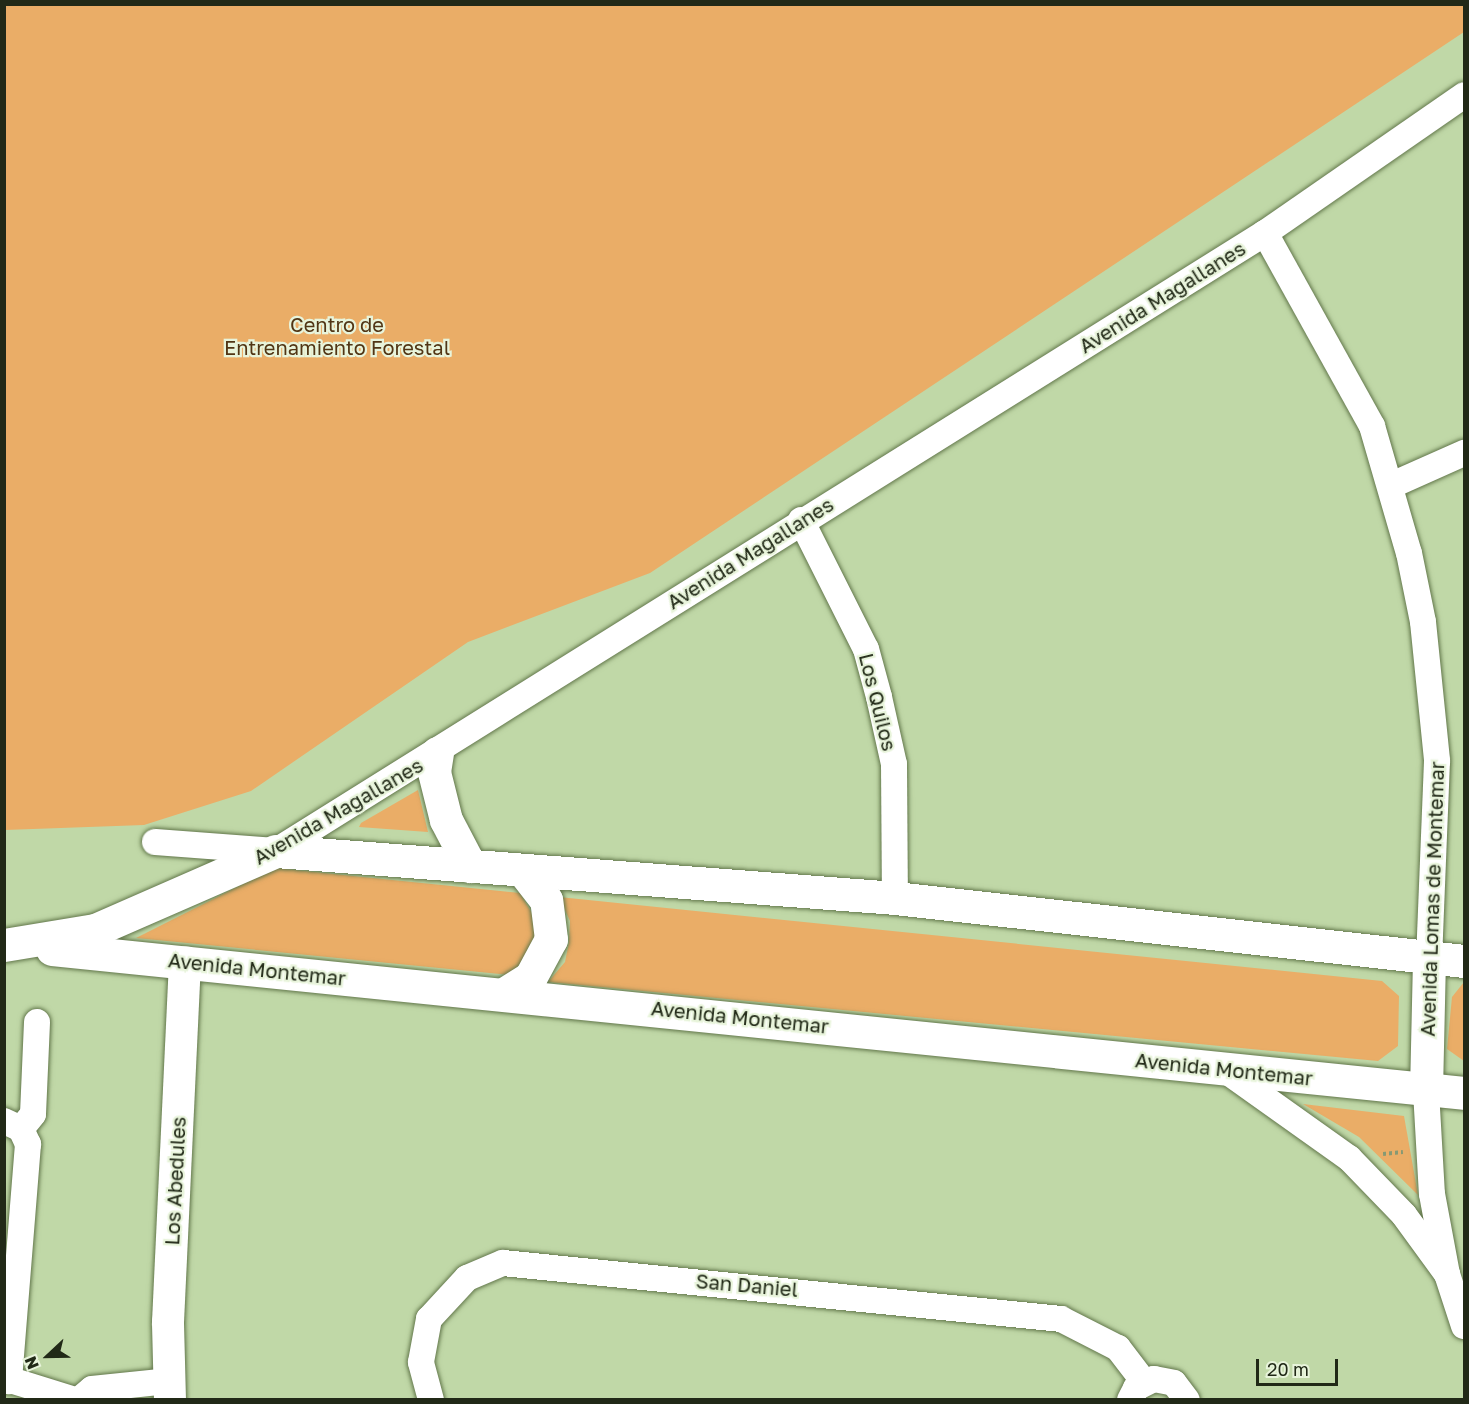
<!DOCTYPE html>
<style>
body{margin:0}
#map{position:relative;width:1469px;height:1404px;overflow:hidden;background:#c0d8a7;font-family:"Golos Text",sans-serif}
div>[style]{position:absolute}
.green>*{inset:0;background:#eaad67}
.path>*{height:4px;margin-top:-2px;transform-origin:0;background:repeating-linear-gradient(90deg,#879973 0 3px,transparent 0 6px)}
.roads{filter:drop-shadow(0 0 2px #62774b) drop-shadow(0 0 2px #62774b)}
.minor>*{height:26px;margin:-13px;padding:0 13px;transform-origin:13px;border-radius:13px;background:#fff}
.tertiary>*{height:32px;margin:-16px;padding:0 16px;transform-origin:16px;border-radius:16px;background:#fff}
.secondary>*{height:33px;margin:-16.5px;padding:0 16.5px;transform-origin:16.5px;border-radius:16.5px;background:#fff}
span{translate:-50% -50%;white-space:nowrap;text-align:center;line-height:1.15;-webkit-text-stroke:4.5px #e8f4db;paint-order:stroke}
.street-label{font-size:20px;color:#212917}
.park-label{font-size:20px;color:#513514}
.frame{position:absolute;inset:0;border:6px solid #212917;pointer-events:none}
.north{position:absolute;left:18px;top:1326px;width:60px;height:60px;-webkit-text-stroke:4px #e8f4db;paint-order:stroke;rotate:248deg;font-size:16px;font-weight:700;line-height:24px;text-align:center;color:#212917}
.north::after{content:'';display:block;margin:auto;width:21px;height:27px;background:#212917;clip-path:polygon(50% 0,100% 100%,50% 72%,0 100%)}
.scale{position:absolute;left:1256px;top:1359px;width:82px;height:27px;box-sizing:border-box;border:3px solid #212917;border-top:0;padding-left:8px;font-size:18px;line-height:21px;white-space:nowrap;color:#212917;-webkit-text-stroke:4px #e8f4db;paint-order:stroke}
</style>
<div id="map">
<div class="green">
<i style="clip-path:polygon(1464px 4px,1464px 32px,650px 573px,468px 642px,251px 791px,144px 825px,5px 830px,5px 5px)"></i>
<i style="clip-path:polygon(418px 790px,428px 832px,359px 827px,361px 823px)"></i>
<i style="clip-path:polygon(275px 868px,520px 893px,537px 922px,532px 953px,510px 975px,136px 938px)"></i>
<i style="clip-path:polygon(559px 897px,1382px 981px,1399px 996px,1398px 1046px,1378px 1061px,548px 982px,565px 962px,569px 942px,570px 921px)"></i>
<i style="clip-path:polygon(1464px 982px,1464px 1061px,1447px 1049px,1452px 997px)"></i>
<i style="clip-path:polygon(1303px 1104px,1404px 1116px,1418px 1195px,1359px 1137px)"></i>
</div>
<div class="path">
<i style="left:1383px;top:1154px;width:20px;rotate:-6deg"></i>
</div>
<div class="roads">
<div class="minor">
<i style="left:1265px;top:233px;width:221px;rotate:61deg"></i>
<i style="left:1372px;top:426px;width:132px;rotate:73.8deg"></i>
<i style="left:1409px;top:553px;width:70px;rotate:78.5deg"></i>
<i style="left:1423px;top:622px;width:140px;rotate:84.2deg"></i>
<i style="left:1437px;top:761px;width:197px;rotate:92.3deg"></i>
<i style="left:1392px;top:485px;width:79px;rotate:-24deg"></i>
<i style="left:801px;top:520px;width:144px;rotate:63.3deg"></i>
<i style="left:866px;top:649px;width:50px;rotate:74.8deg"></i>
<i style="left:879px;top:697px;width:69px;rotate:77.4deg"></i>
<i style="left:894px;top:764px;width:134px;rotate:89.6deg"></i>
<i style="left:155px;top:842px;width:121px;rotate:4.3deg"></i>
<i style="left:276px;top:851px;width:1166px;rotate:-32deg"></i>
<i style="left:1265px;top:233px;width:242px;rotate:-34.7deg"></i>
<i style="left:1225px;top:1070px;width:152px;rotate:35.4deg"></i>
<i style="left:1349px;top:1158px;width:79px;rotate:46deg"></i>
<i style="left:1404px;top:1215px;width:73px;rotate:53.9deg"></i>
<i style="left:1426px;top:1091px;width:103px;rotate:86.7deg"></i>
<i style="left:1432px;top:1194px;width:81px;rotate:79.4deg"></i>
<i style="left:1447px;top:1274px;width:55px;rotate:71.9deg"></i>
<i style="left:4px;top:1121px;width:19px;rotate:25deg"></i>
<i style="left:21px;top:1129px;width:17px;rotate:65deg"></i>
<i style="left:28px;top:1144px;width:238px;rotate:94.6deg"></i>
<i style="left:21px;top:1129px;width:19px;rotate:-51deg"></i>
<i style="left:33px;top:1114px;width:92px;rotate:-87.5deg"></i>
<i style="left:4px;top:1378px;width:74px;rotate:17.2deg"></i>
<i style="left:79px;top:1400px;width:17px;rotate:-40deg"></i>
<i style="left:92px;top:1389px;width:76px;rotate:-6deg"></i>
<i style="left:431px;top:1400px;width:39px;rotate:-105deg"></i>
<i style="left:421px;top:1362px;width:44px;rotate:-79.5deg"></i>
<i style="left:429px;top:1319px;width:56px;rotate:-47.2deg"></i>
<i style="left:467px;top:1278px;width:39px;rotate:-23deg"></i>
<i style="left:503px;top:1263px;width:561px;rotate:5.73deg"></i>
<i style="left:1061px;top:1319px;width:64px;rotate:27deg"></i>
<i style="left:1118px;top:1348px;width:43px;rotate:52.6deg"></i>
<i style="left:1130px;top:1400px;width:13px;rotate:-63deg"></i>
<i style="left:1136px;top:1388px;width:20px;rotate:-27deg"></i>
<i style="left:1154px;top:1379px;width:20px;rotate:11deg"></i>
<i style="left:1174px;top:1383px;width:21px;rotate:53deg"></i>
</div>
<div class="tertiary">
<i style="left:170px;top:1400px;width:78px;rotate:-91.5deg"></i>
<i style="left:168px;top:1322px;width:360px;rotate:-87.3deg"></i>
</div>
<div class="secondary">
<i style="left:437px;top:753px;width:19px;rotate:99deg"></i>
<i style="left:434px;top:772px;width:49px;rotate:76deg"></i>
<i style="left:446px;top:820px;width:52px;rotate:62.4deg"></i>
<i style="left:4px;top:945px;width:92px;rotate:-9.4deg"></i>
<i style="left:95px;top:930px;width:197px;rotate:-23.6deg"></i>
<i style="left:276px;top:851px;width:621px;rotate:4.34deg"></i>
<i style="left:895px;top:898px;width:572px;rotate:6.32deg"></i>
<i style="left:52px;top:949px;width:1419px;rotate:5.82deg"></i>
<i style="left:504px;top:994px;width:31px;rotate:-32deg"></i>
<i style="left:530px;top:978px;width:44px;rotate:-61.7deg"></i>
<i style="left:551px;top:939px;width:39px;rotate:-97deg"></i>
<i style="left:546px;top:900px;width:37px;rotate:-128deg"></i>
<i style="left:1426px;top:1091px;width:133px;rotate:-88.7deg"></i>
</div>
</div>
<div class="street-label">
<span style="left:1162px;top:297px;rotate:-32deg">Avenida Magallanes</span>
<span style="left:750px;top:553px;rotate:-32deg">Avenida Magallanes</span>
<span style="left:878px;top:702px;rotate:76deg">Los Quilos</span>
<span style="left:338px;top:811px;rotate:-30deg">Avenida Magallanes</span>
<span style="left:1432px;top:899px;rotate:-88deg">Avenida Lomas de Montemar</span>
<span style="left:257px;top:969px;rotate:6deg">Avenida Montemar</span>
<span style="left:740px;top:1017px;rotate:6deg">Avenida Montemar</span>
<span style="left:1224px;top:1069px;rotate:6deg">Avenida Montemar</span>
<span style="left:175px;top:1181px;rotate:-87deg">Los Abedules</span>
<span style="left:747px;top:1285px;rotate:5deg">San Daniel</span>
</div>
<div class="park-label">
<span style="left:337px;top:336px">Centro de<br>Entrenamiento Forestal</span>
</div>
<div class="frame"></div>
<div class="north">N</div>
<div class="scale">20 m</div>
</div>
